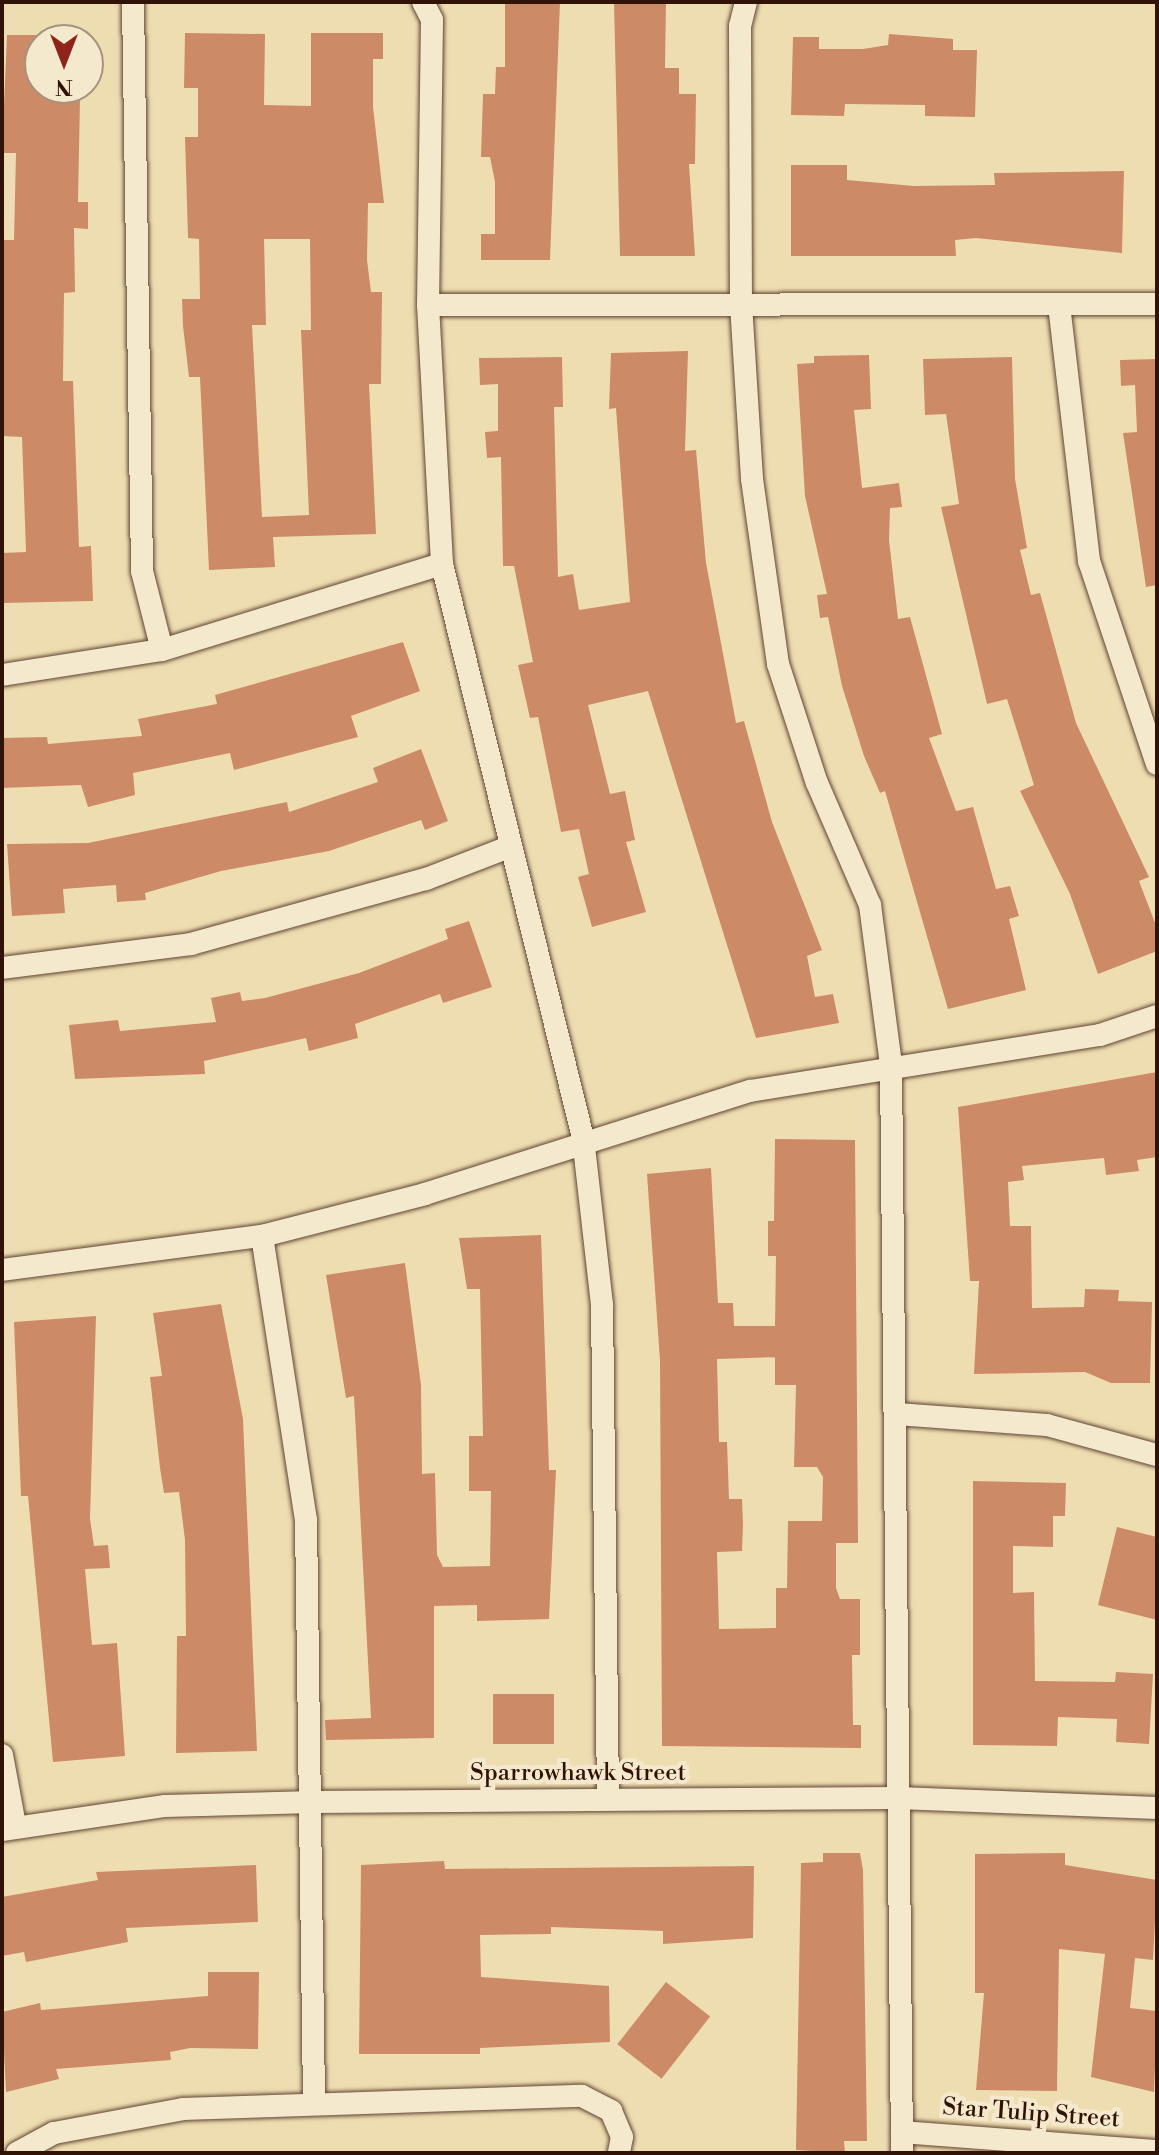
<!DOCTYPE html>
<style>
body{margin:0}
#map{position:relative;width:1159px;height:2155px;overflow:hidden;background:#efddb2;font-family:"Libre Bodoni",serif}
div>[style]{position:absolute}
.building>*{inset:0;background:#cd8a67;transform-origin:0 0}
.roads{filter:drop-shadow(0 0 2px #604532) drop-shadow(0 0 2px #604532)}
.minor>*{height:22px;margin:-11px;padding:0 11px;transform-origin:11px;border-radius:11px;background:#f5e9cd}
span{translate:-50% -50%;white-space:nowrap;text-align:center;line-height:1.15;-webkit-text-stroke:8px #f5e9cd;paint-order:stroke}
.street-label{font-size:24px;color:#301207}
.frame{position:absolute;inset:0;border:4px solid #301207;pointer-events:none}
.north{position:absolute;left:24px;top:24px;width:80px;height:80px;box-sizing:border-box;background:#f5e9cd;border:2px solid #a6937e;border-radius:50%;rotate:180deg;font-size:22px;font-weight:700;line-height:32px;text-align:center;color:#301207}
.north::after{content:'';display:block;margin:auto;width:28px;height:36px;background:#8f2418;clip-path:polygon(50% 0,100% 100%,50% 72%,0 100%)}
</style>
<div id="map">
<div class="building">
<i style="clip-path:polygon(505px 2px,560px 2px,550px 260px,481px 260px,481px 234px,495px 234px,495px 182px,490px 157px,481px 157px,483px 94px,495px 94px,496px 67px,505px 67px)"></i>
<i style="clip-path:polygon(614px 2px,666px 2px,665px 68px,679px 68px,679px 94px,696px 94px,695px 164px,689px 164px,695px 256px,620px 256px)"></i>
<i style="clip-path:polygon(evenodd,185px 33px,265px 34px,264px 105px,311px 106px,311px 33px,383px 33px,383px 59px,373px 59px,373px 107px,384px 203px,368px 203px,367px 260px,371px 292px,382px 292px,381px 384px,369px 384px,376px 534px,273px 537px,275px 567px,209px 570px,200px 377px,189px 377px,183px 326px,182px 299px,200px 299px,199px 239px,188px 238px,185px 137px,198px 137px,198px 88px,184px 88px,185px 33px,264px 239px,310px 239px,311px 330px,301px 330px,309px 515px,262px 517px,252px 325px,266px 325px,264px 239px)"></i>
<i style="clip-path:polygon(889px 34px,953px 39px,953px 50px,977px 50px,975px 117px,925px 116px,925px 105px,845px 104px,844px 116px,791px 115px,793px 37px,819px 37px,819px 49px,863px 49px,888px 45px)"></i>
<i style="clip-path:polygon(7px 35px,40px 35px,40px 88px,75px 88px,80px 99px,78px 202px,88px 202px,88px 229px,74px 228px,75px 292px,64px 293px,63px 381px,73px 381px,79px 547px,91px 546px,93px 601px,2px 603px,2px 553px,26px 552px,22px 437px,2px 436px,2px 240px,14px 240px,16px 153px,2px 153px)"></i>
<i style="clip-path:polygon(791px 165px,847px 165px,847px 180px,914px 186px,995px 185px,994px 173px,1124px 171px,1122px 253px,976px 238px,955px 240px,956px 256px,791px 256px)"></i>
<i style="clip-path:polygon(688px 351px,685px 451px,696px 450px,706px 563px,736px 723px,744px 721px,772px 822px,822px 950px,807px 956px,815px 997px,833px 994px,839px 1023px,756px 1038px,648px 691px,588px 705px,610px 794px,625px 791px,635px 840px,626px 842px,646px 912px,592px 927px,578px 877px,589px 874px,579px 829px,561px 832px,538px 717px,530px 718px,518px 665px,533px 662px,514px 566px,503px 566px,501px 457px,487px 458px,485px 432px,498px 431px,498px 384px,480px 385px,479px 358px,562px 357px,563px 407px,554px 407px,558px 577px,573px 574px,579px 610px,630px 602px,616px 408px,609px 409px,611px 353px)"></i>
<i style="clip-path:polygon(869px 355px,871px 409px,854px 410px,862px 488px,899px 483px,902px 507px,890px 508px,889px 540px,898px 619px,910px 617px,942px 734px,929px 738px,956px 811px,973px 807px,996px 889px,1010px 886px,1019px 916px,1009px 919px,1026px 990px,948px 1009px,885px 791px,880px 793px,864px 756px,842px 686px,828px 617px,820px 618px,817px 595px,827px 594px,805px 496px,797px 364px,814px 363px,814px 356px)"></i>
<i style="clip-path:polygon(1012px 357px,1015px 479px,1027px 548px,1020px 550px,1031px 595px,1040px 593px,1076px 723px,1149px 877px,1139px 881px,1157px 928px,1157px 951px,1098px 974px,1070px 894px,1020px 791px,1034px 785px,1007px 699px,987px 704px,941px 507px,959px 504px,946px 414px,925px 415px,923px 359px)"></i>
<i style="clip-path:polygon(1157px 359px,1157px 585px,1146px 587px,1123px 433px,1137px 432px,1135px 385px,1121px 386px,1120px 360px)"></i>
<i style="clip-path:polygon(403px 642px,420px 691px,351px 716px,358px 737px,234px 770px,230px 753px,133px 773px,135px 795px,88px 807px,81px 785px,2px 788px,2px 738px,47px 737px,48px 744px,142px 736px,138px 719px,217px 704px,215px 695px)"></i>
<i style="clip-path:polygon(421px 749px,448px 821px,425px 830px,421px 820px,329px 851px,221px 871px,145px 893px,146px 900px,117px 902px,116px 885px,63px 889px,65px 913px,12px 916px,7px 844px,88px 843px,287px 802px,289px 812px,378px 782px,373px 768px)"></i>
<i style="clip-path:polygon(469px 921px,492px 987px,443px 1003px,440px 994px,355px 1024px,358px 1038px,309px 1051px,306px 1038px,204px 1061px,205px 1074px,75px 1079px,69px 1025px,118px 1020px,120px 1031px,216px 1022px,211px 998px,240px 992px,242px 1001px,265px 998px,359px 973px,448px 939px,445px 929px)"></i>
<i style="clip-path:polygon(1157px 1072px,1157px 1157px,1137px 1160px,1139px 1171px,1106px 1175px,1104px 1158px,1022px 1166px,1024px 1180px,1008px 1182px,1010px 1226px,1031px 1226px,1032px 1308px,1084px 1307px,1085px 1289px,1119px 1290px,1118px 1301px,1152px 1302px,1150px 1383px,1111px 1383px,1085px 1372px,974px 1374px,979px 1281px,970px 1281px,958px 1107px)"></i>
<i style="clip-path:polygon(evenodd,775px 1139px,855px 1140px,858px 1543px,836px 1543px,836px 1588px,840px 1599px,860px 1599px,860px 1655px,852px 1655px,853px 1725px,861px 1725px,861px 1748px,662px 1746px,660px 1361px,647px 1174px,711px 1168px,718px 1303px,733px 1303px,734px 1326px,775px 1326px,776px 1256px,768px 1256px,768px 1221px,774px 1221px,775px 1139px,775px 1357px,775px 1385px,796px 1385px,794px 1467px,817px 1467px,823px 1477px,822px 1521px,788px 1521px,787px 1588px,776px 1588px,776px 1628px,719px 1629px,717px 1552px,742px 1551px,743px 1525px,742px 1499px,729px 1499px,727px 1442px,719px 1442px,717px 1359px,775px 1357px)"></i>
<i style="clip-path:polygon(541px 1235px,549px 1470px,556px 1470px,549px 1619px,477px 1621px,477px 1605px,434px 1606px,434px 1738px,326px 1740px,325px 1720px,371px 1718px,354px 1396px,346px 1398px,326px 1275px,405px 1263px,421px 1385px,422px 1474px,435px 1473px,437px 1555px,443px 1567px,490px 1566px,491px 1491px,469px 1491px,469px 1436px,483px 1436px,480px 1289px,467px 1289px,459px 1238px)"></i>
<i style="clip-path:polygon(221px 1304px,243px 1419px,257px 1751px,176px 1753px,177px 1636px,186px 1636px,185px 1540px,179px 1492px,164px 1493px,160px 1468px,150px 1377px,162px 1376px,153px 1313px)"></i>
<i style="clip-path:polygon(96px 1316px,90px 1519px,94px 1546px,108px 1545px,110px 1568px,85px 1569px,92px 1645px,117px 1643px,125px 1756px,53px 1762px,28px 1496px,21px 1496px,14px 1322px)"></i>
<i style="clip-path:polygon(973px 1481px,1066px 1483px,1065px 1516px,1053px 1516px,1053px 1547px,1013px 1546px,1013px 1593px,1034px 1592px,1035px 1681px,1115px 1682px,1116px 1672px,1153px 1674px,1149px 1744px,1116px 1742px,1117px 1719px,1058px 1717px,1057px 1746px,973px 1745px)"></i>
<i style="clip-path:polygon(1117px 1527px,1157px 1537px,1157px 1620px,1098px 1605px)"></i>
<i style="left:554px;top:1694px;width:50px;height:61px;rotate:90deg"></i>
<i style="clip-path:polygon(823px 1853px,860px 1853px,863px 1870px,867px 2141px,844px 2141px,845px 2153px,796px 2150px,801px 1863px,823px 1862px)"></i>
<i style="clip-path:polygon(1065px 1853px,1065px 1865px,1157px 1880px,1153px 1960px,1135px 1958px,1130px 2008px,1157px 2011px,1154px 2092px,1091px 2077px,1105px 1954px,1059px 1949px,1057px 2091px,976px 2090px,984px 1993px,975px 1993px,975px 1854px)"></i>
<i style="clip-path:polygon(444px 1861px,445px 1869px,754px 1866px,753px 1938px,663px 1944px,663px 1931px,551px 1927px,551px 1934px,480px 1935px,481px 1977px,609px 1986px,610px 2042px,480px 2048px,480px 2054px,359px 2054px,361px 1865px)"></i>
<i style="clip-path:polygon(256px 1865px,258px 1922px,126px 1928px,128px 1942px,26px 1962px,24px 1952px,2px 1956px,2px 1897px,98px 1880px,96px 1872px)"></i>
<i style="clip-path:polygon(208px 1972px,259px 1972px,258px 2049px,190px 2048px,170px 2052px,171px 2060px,56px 2069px,59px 2079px,6px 2092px,2px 2012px,40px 2003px,41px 2010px,208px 1996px)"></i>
<i style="left:666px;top:1982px;width:56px;height:79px;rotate:38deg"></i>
</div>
<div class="roads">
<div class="minor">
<i style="left:133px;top:2px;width:569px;rotate:89.09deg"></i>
<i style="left:142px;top:571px;width:81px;rotate:75.8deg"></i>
<i style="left:423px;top:2px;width:20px;rotate:63deg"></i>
<i style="left:432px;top:20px;width:285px;rotate:90.8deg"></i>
<i style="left:428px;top:305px;width:259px;rotate:86.9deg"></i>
<i style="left:442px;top:564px;width:591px;rotate:76.2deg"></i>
<i style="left:583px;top:1138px;width:168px;rotate:83.5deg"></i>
<i style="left:602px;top:1305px;width:494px;rotate:89.3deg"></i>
<i style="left:746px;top:2px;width:25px;rotate:104deg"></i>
<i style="left:740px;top:26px;width:278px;rotate:89.8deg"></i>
<i style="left:741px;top:304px;width:175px;rotate:86.4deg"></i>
<i style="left:752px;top:479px;width:187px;rotate:82deg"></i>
<i style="left:778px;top:664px;width:125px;rotate:71.9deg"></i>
<i style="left:817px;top:783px;width:133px;rotate:66.5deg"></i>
<i style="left:870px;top:905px;width:160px;rotate:82.5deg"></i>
<i style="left:891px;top:1064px;width:1089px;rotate:89.42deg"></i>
<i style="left:428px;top:305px;width:729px;rotate:-0.08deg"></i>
<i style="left:1059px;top:305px;width:258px;rotate:83.3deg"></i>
<i style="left:1089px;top:561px;width:214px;rotate:71.5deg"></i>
<i style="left:2px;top:675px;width:162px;rotate:-8.9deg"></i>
<i style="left:162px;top:650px;width:293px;rotate:-17.1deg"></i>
<i style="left:2px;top:968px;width:191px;rotate:-7.2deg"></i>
<i style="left:191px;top:944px;width:244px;rotate:-15.5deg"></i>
<i style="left:426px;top:879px;width:89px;rotate:-21.1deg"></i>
<i style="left:262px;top:1236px;width:287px;rotate:81.2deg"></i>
<i style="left:306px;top:1520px;width:583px;rotate:89.21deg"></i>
<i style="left:2px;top:1270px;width:262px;rotate:-7.5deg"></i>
<i style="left:262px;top:1236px;width:168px;rotate:-14.4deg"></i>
<i style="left:425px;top:1194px;width:341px;rotate:-17.6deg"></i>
<i style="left:750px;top:1091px;width:354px;rotate:-9.1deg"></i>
<i style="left:1100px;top:1035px;width:60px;rotate:-18.4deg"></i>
<i style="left:897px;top:1414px;width:150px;rotate:4.2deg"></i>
<i style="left:1047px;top:1425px;width:114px;rotate:15.3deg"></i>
<i style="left:2px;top:1755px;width:71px;rotate:79.5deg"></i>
<i style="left:2px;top:1830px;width:165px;rotate:-8.4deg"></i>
<i style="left:165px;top:1806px;width:149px;rotate:-1.5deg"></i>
<i style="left:314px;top:1802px;width:584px;rotate:-0.39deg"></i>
<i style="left:898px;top:1798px;width:259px;rotate:2.2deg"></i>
<i style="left:902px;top:2132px;width:256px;rotate:4.3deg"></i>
<i style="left:17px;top:2153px;width:42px;rotate:-28.4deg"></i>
<i style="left:54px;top:2133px;width:131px;rotate:-10.5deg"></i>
<i style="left:183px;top:2109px;width:399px;rotate:-1.9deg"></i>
<i style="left:582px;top:2096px;width:33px;rotate:27deg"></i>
<i style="left:611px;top:2111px;width:28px;rotate:67deg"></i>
<i style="left:622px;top:2137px;width:16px;rotate:101deg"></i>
</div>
</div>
<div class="street-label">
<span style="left:578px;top:1774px">Sparrowhawk Street</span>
<span style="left:1031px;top:2114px;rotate:4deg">Star Tulip Street</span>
</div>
<div class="frame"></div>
<div class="north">N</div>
</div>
